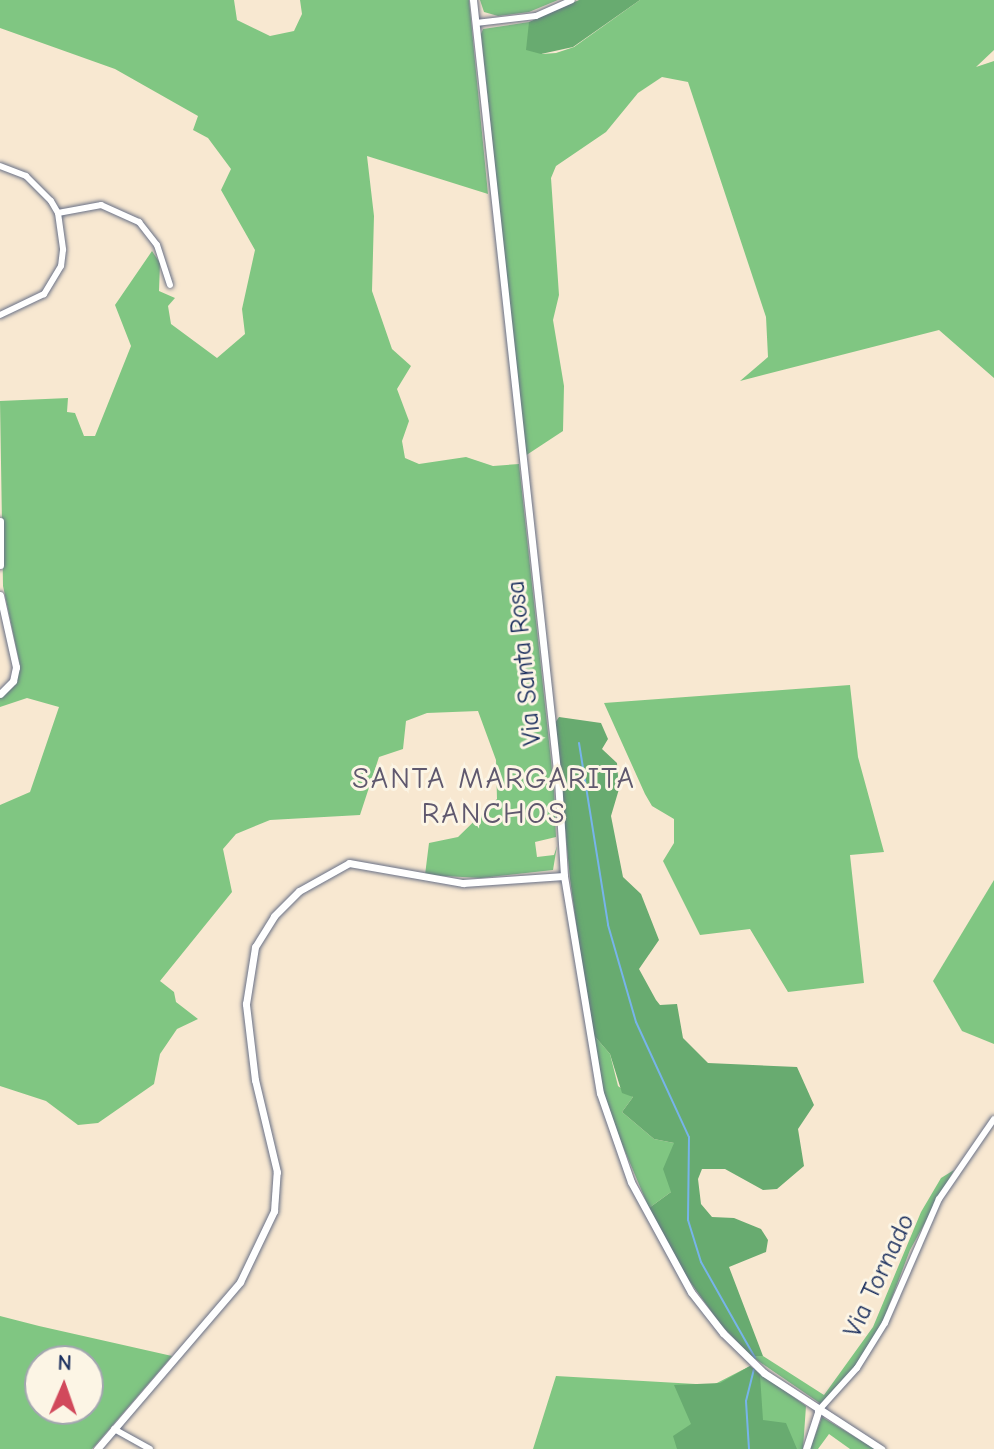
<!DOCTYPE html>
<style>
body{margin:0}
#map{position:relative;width:994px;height:1449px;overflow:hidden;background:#f8e8d1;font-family:"Comic Neue",sans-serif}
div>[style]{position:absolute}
.green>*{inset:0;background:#80c682}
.forest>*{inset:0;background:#68ab70}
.stream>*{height:2px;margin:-1px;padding:0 1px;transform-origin:1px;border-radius:1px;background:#77b4ea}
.roads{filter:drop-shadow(0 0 2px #687086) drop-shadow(0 0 2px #687086)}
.minor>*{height:6px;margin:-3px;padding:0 3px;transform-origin:3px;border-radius:3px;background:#fff}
.tertiary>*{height:7px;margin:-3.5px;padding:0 3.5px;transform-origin:3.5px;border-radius:3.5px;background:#fff}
span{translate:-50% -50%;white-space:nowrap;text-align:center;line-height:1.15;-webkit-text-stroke:6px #fcf5e5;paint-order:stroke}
.street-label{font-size:26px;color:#1b2f5e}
.quarter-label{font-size:30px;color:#5f586e;letter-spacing:2px}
.north{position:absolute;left:24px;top:1345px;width:80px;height:80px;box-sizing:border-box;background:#fcf5e5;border:2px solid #a2a6af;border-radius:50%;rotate:2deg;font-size:22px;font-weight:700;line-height:32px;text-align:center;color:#1b2f5e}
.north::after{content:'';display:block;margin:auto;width:28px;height:36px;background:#d1495b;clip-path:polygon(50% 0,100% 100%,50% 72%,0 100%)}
</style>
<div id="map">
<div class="green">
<i style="clip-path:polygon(0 0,234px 0,237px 20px,270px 36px,294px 31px,302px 14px,300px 0,469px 0,488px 194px,367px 156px,374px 216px,372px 291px,392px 349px,411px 366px,397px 389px,409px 421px,402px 441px,405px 458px,419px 464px,466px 457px,493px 466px,519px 464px,554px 788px,556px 837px,535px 842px,537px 857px,554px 855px,557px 846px,553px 870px,481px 878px,425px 875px,429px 843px,458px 837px,497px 799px,496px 760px,478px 711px,427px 713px,406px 721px,403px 749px,379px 757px,360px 815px,270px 820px,236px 834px,223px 849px,232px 892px,160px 981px,174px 992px,176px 1002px,198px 1019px,177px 1029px,160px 1054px,154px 1084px,98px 1123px,78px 1125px,46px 1101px,0 1086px,0 805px,30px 792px,59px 707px,27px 698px,0 707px,0 697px,14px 686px,20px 665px,3px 586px,0 401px,68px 398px,67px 412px,75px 413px,84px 436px,95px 436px,131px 346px,115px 305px,152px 251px,160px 263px,159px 291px,175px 298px,168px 306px,171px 324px,217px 358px,245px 334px,242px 309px,255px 250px,221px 190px,231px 169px,208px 138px,193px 130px,198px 116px,115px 69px,0 28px)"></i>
<i style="clip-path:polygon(480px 0,558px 0,529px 12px,498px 16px,484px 12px)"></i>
<i style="clip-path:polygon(640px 0,994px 0,994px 50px,976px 67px,994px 61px,994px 378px,939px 330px,740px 381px,768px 357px,766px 317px,688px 82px,662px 77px,638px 93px,606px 132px,556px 166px,551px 178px,559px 295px,553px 320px,564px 386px,563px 431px,525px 456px,481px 34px,483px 29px,529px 22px,542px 54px,556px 53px,574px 47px)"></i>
<i style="clip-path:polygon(850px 685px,858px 757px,884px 852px,850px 855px,864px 983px,788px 992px,750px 929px,700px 935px,663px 861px,674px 843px,674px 819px,652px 806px,645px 794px,604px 703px)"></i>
<i style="clip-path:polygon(994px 880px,994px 1044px,962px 1031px,933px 981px)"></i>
<i style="clip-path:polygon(591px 1032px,610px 1054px,618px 1086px,633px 1097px,622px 1112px,654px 1139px,674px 1143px,671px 1192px,649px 1208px,608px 1111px)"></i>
<i style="clip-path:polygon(954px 1170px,910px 1250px,883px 1321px,856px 1365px,821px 1404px,751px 1356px,763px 1356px,824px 1395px,873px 1327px,921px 1212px,941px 1178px)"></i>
<i style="clip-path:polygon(evenodd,0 1316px,39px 1326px,172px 1356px,92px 1449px,0 1449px,0 1316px,40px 1361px,88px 1361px,88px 1409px,40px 1409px,40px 1361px)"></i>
<i style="clip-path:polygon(750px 1366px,806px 1406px,803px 1449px,533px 1449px,556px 1376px,713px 1385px)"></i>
<i style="clip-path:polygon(822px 1417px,875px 1449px,850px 1449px,829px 1434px,818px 1449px,810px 1449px)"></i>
</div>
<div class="forest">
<i style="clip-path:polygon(579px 0,640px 0,573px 47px,541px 54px,526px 50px,529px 22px)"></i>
<i style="clip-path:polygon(559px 717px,601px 723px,608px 739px,602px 749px,617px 763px,619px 789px,611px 816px,623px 877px,641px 894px,659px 940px,639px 969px,656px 1000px,660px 1005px,677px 1004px,683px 1038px,708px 1063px,797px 1067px,814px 1105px,798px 1129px,804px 1166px,777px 1189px,763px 1190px,725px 1169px,702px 1169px,698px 1179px,701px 1204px,712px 1217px,734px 1218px,761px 1229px,768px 1240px,766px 1252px,729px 1267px,763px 1356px,751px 1356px,721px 1325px,678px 1265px,649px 1208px,671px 1192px,663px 1169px,674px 1143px,654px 1139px,622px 1112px,633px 1097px,622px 1093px,610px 1054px,591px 1032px,570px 879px,555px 723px)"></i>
<i style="clip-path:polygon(750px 1366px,760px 1375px,763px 1420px,786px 1423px,797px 1449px,677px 1449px,673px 1436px,691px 1424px,674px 1385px,720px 1383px)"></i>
</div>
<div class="stream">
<i style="left:579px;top:743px;width:184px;rotate:80.9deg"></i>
<i style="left:608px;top:925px;width:101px;rotate:73.9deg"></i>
<i style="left:636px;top:1022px;width:127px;rotate:65.3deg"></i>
<i style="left:689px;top:1137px;width:83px;rotate:90.7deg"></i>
<i style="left:688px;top:1220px;width:44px;rotate:72.8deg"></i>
<i style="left:701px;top:1262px;width:110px;rotate:60.6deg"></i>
<i style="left:749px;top:1449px;width:48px;rotate:-93.6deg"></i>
<i style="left:746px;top:1401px;width:33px;rotate:-76deg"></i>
</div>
<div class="roads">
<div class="minor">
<i style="left:476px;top:23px;width:60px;rotate:-6.7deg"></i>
<i style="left:536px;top:16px;width:39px;rotate:-24deg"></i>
<i style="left:0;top:166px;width:28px;rotate:21deg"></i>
<i style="left:26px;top:176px;width:35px;rotate:45deg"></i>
<i style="left:51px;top:201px;width:14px;rotate:60deg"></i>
<i style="left:58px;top:213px;width:37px;rotate:82deg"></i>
<i style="left:63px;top:250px;width:16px;rotate:97deg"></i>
<i style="left:61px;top:266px;width:33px;rotate:121deg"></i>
<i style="left:44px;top:294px;width:49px;rotate:154.5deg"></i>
<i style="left:58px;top:213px;width:44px;rotate:-10.5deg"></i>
<i style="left:101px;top:205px;width:42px;rotate:24.1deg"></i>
<i style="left:139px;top:222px;width:29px;rotate:52deg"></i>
<i style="left:157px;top:245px;width:42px;rotate:72deg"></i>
<i style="left:818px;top:1411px;width:58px;rotate:-47.8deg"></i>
<i style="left:857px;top:1368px;width:53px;rotate:-58.1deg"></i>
<i style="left:885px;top:1323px;width:135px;rotate:-66.5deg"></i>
<i style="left:939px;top:1199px;width:97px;rotate:-55.5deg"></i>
<i style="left:114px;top:1429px;width:41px;rotate:29.1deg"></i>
</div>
<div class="tertiary">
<i style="left:473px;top:0;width:785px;rotate:83.78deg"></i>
<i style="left:558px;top:780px;width:96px;rotate:86.4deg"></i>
<i style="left:564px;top:876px;width:220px;rotate:80.6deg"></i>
<i style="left:600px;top:1093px;width:94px;rotate:70.8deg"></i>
<i style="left:631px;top:1182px;width:125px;rotate:61.4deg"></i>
<i style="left:691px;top:1292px;width:52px;rotate:52deg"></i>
<i style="left:723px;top:1333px;width:57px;rotate:44.3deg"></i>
<i style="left:764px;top:1373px;width:140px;rotate:33deg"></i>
<i style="left:0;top:521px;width:44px;rotate:90deg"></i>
<i style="left:0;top:595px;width:74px;rotate:77.5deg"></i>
<i style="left:16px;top:667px;width:14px;rotate:102deg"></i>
<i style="left:13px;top:681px;width:18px;rotate:135deg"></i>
<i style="left:97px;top:1449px;width:220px;rotate:-49.4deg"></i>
<i style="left:240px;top:1282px;width:79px;rotate:-64.4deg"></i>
<i style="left:274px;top:1211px;width:39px;rotate:-86deg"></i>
<i style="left:277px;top:1172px;width:95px;rotate:-103.4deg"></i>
<i style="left:255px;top:1080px;width:77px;rotate:-96.8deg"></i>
<i style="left:246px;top:1004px;width:58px;rotate:-81deg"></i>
<i style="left:255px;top:947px;width:36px;rotate:-58deg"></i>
<i style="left:274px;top:916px;width:35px;rotate:-45deg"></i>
<i style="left:299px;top:891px;width:57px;rotate:-29.2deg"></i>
<i style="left:349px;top:863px;width:116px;rotate:10deg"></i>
<i style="left:463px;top:883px;width:101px;rotate:-4deg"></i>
<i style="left:806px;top:1449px;width:40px;rotate:-72deg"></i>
</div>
</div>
<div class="street-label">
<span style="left:525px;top:663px;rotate:-96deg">Via Santa Rosa</span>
<span style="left:880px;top:1276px;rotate:-65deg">Via Tornado</span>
</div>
<div class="quarter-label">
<span style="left:494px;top:796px">SANTA MARGARITA<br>RANCHOS</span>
</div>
<div class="north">N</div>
</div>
